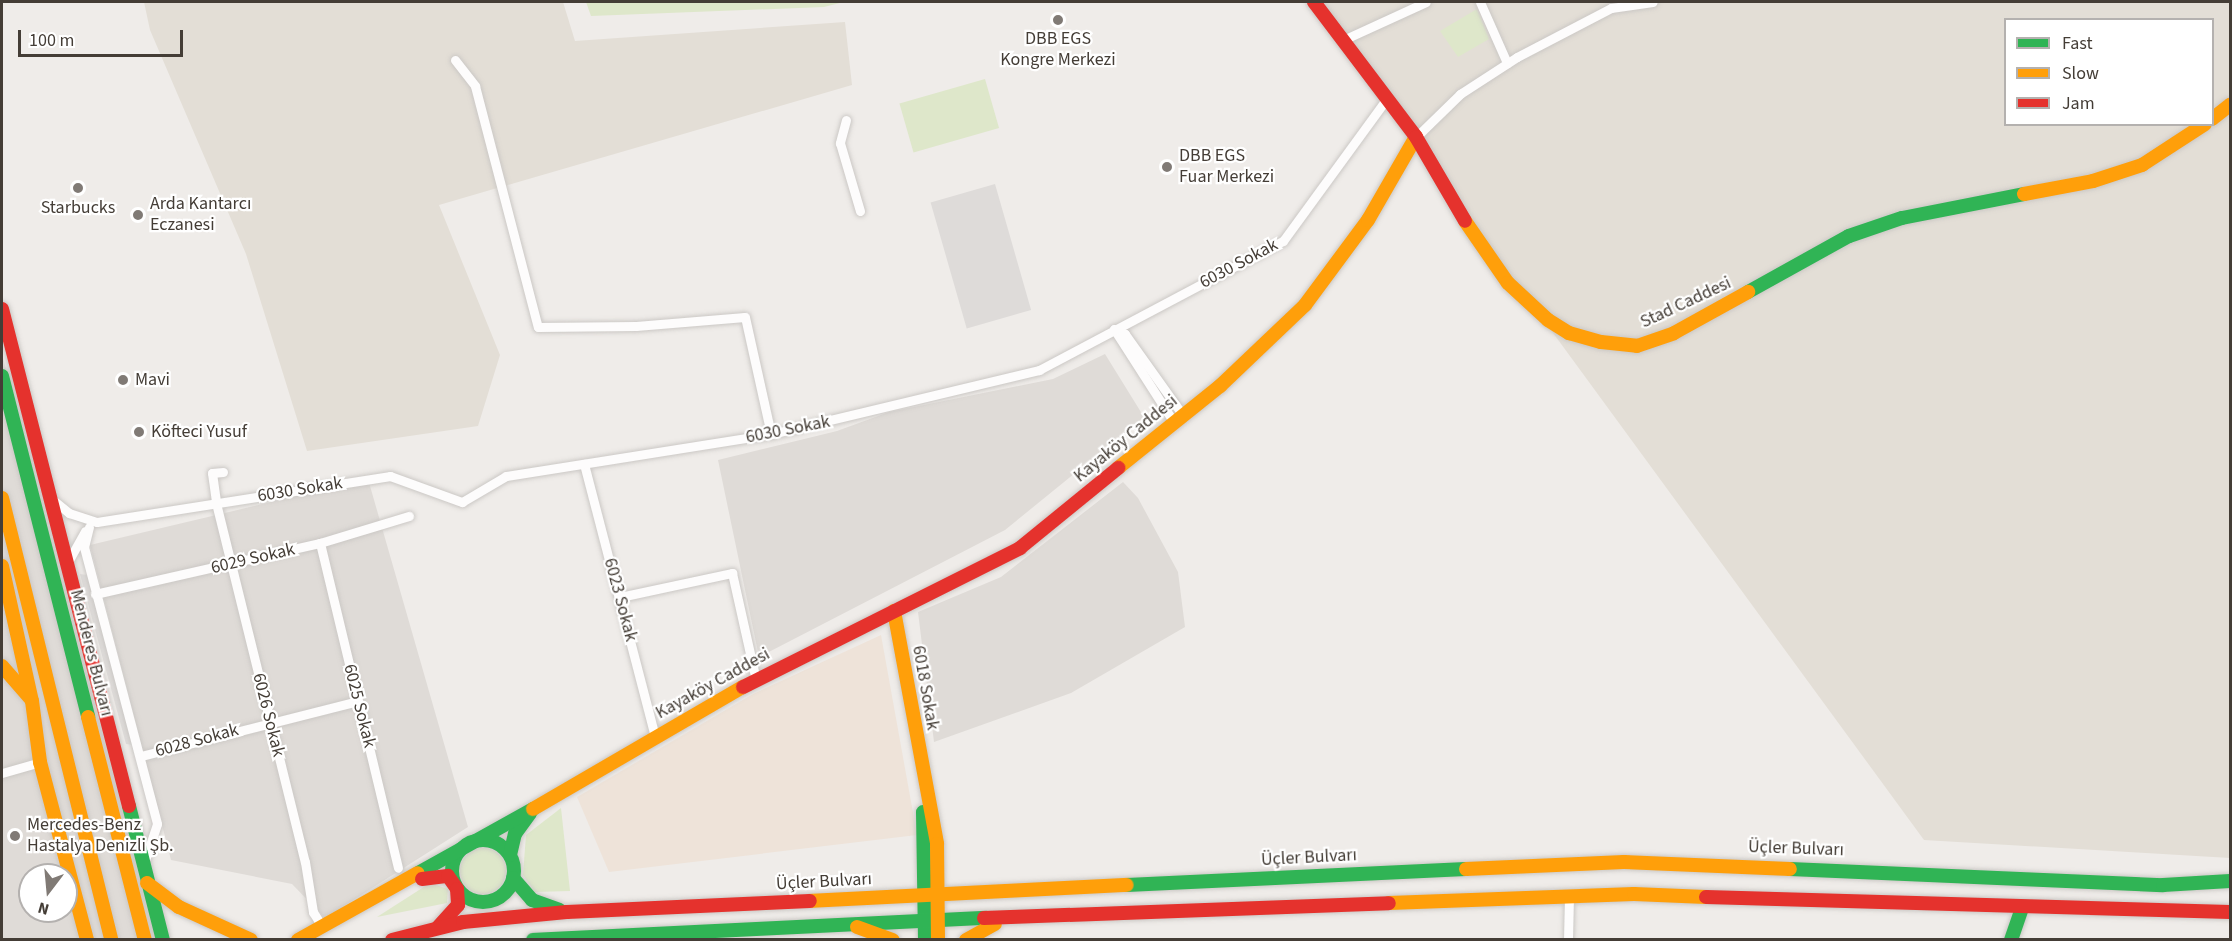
<!DOCTYPE html>
<meta charset="utf-8">
<style>
body{margin:0}
#map{position:relative;width:2232px;height:941px;overflow:hidden;background:#efece9;font-family:"Source Sans 3",sans-serif}
div>[style]{position:absolute}
.residential>*{inset:0;background:#e3ded6}
.commercial>*{inset:0;background:#eee3d9}
.industrial>*{inset:0;background:#dfdbd7}
.green>*{inset:0;background:#dee7ca;transform-origin:0 0}
.round{border-radius:50%}
.parking>*{inset:0;background:#dedbd9;transform-origin:0 0}
.roads{filter:drop-shadow(0 0 2px #cbc8c5) drop-shadow(0 0 2px #cbc8c5)}
.street>*{height:9px;margin:-4.5px;padding:0 4.5px;transform-origin:4.5px;border-radius:4.5px;background:#fdfcfc}
.fast>*{height:14px;margin:-7px;padding:0 7px;transform-origin:7px;border-radius:7px;background:#30b455}
.fast>.ring{margin:-7px;padding:0;box-sizing:content-box;background:none;border:14px solid #30b455;border-radius:50%}
.slow>*{height:14px;margin:-7px;padding:0 7px;transform-origin:7px;border-radius:7px;background:#ff9f0a}
.jam>*{height:14px;margin:-7px;padding:0 7px;transform-origin:7px;border-radius:7px;background:#e5322d}
.dots>*{width:16px;height:16px;translate:-50% -50%;box-sizing:border-box;border:3px solid #fff;border-radius:50%}
span{translate:-50% -50%;white-space:nowrap;text-align:center;line-height:1.15;-webkit-text-stroke:4.5px #fff;paint-order:stroke}
.poi-label{font-size:18px;color:#443d36}
.left{translate:0 -50%;text-align:left}
.street-label{font-size:18px;color:#443d36}
.frame{position:absolute;inset:0;border:3px solid #443d36;pointer-events:none}
.legend{position:absolute;left:2004px;top:18px;width:210px;height:108px;box-sizing:border-box;background:#fff;border:2px solid #b4b1af;margin:0;padding:8px 10px;list-style:none;font-size:18px;color:#443d36}
.legend li{display:flex;align-items:center;gap:12px;height:30px}
.legend b{width:30px;border:2px solid #b4b1af}
.north{position:absolute;left:18px;top:863px;width:60px;height:60px;box-sizing:border-box;background:#fff;border:2px solid #b4b1af;border-radius:50%;rotate:196deg;font-size:16px;font-weight:700;line-height:24px;text-align:center;color:#443d36}
.north::after{content:'';display:block;margin:auto;width:21px;height:27px;background:#807a75;clip-path:polygon(50% 0,100% 100%,50% 72%,0 100%)}
.scale{position:absolute;left:18px;top:30px;width:165px;height:27px;box-sizing:border-box;border:3px solid #443d36;border-top:0;padding-left:8px;font-size:18px;line-height:21px;white-space:nowrap;color:#443d36;-webkit-text-stroke:4px #fff;paint-order:stroke}
</style>
<div id="map">
<div class="residential">
<i style="clip-path:polygon(144px 2px,563px 2px,575px 41px,845px 22px,852px 85px,439px 205px,500px 355px,478px 426px,307px 451px,246px 254px,150px 30px)"></i>
<i style="clip-path:polygon(evenodd,1311px 2px,2230px 2px,2230px 858px,1924px 840px,1311px 2px,2006px 20px,2212px 20px,2212px 124px,2006px 124px,2006px 20px)"></i>
</div>
<div class="commercial">
<i style="clip-path:polygon(881px 635px,917px 835px,609px 872px,577px 797px,753px 694px)"></i>
</div>
<div class="industrial">
<i style="clip-path:polygon(evenodd,2px 354px,157px 939px,2px 939px,2px 354px,30px 875px,66px 875px,66px 911px,30px 911px,30px 875px)"></i>
<i style="clip-path:polygon(1105px 354px,1144px 417px,1005px 530px,759px 657px,718px 460px,837px 431px,889px 412px,1053px 379px)"></i>
<i style="clip-path:polygon(368px 479px,468px 827px,325px 918px,292px 884px,171px 860px,90px 545px)"></i>
<i style="clip-path:polygon(1123px 482px,1138px 498px,1178px 572px,1185px 627px,1071px 693px,934px 742px,918px 612px,1001px 577px)"></i>
</div>
<div class="green">
<i style="clip-path:polygon(586px 2px,844px 2px,824px 7px,591px 16px)"></i>
<i style="clip-path:polygon(1477px 9px,1489px 39px,1458px 57px,1440px 31px)"></i>
<i style="left:985px;top:79px;width:51px;height:89px;rotate:74deg"></i>
<i style="clip-path:polygon(561px 808px,570px 891px,535px 892px,523px 875px,526px 835px)"></i>
<i class="round" style="left:460px;top:848px;width:46px;height:46px"></i>
<i style="clip-path:polygon(430px 883px,448px 889px,447px 903px,377px 917px)"></i>
</div>
<div class="parking">
<i style="left:995px;top:184px;width:131px;height:67px;rotate:74deg"></i>
<i style="clip-path:polygon(80px 574px,87px 575px,134px 745px,126px 744px)"></i>
</div>
<div class="roads">
<div class="street">
<i style="left:1480px;top:2px;width:67px;rotate:66.1deg"></i>
<i style="left:1343px;top:40px;width:91px;rotate:-24.6deg"></i>
<i style="left:455px;top:60px;width:33px;rotate:52deg"></i>
<i style="left:475px;top:86px;width:249px;rotate:75.4deg"></i>
<i style="left:538px;top:327px;width:98px;rotate:-0.6deg"></i>
<i style="left:636px;top:326px;width:109px;rotate:-4.7deg"></i>
<i style="left:745px;top:317px;width:120px;rotate:77.5deg"></i>
<i style="left:846px;top:120px;width:24px;rotate:105deg"></i>
<i style="left:840px;top:143px;width:71px;rotate:73.6deg"></i>
<i style="left:1416px;top:137px;width:62px;rotate:-44.3deg"></i>
<i style="left:1460px;top:94px;width:68px;rotate:-33deg"></i>
<i style="left:1517px;top:57px;width:106px;rotate:-27.5deg"></i>
<i style="left:1611px;top:8px;width:42px;rotate:-8.1deg"></i>
<i style="left:1114px;top:329px;width:12px;rotate:24deg"></i>
<i style="left:1125px;top:334px;width:98px;rotate:54.5deg"></i>
<i style="left:1114px;top:329px;width:109px;rotate:57.3deg"></i>
<i style="left:584px;top:464px;width:281px;rotate:75.4deg"></i>
<i style="left:223px;top:472px;width:11px;rotate:175deg"></i>
<i style="left:212px;top:473px;width:30px;rotate:82deg"></i>
<i style="left:216px;top:503px;width:370px;rotate:76.1deg"></i>
<i style="left:305px;top:862px;width:51px;rotate:80.9deg"></i>
<i style="left:313px;top:912px;width:15px;rotate:58deg"></i>
<i style="left:53px;top:500px;width:21px;rotate:39deg"></i>
<i style="left:69px;top:513px;width:29px;rotate:18deg"></i>
<i style="left:97px;top:522px;width:297px;rotate:-8.9deg"></i>
<i style="left:390px;top:476px;width:77px;rotate:19.9deg"></i>
<i style="left:462px;top:502px;width:51px;rotate:-30.6deg"></i>
<i style="left:506px;top:476px;width:268px;rotate:-9deg"></i>
<i style="left:771px;top:434px;width:276px;rotate:-13.4deg"></i>
<i style="left:1039px;top:370px;width:276px;rotate:-27.9deg"></i>
<i style="left:1283px;top:241px;width:175px;rotate:-53.9deg"></i>
<i style="left:89px;top:527px;width:21px;rotate:104deg"></i>
<i style="left:84px;top:547px;width:286px;rotate:75.2deg"></i>
<i style="left:157px;top:824px;width:41px;rotate:108.4deg"></i>
<i style="left:320px;top:543px;width:334px;rotate:76.5deg"></i>
<i style="left:69px;top:560px;width:33px;rotate:-61deg"></i>
<i style="left:95px;top:594px;width:231px;rotate:-12.8deg"></i>
<i style="left:320px;top:543px;width:93px;rotate:-16.9deg"></i>
<i style="left:620px;top:597px;width:115px;rotate:-12.1deg"></i>
<i style="left:732px;top:573px;width:110px;rotate:77.4deg"></i>
<i style="left:141px;top:756px;width:224px;rotate:-14.2deg"></i>
<i style="left:2px;top:773px;width:40px;rotate:-16deg"></i>
<i style="left:1568px;top:940px;width:43px;rotate:-88.7deg"></i>
</div>
<div class="fast">
<i style="left:1748px;top:292px;width:115px;rotate:-29deg"></i>
<i style="left:1849px;top:236px;width:56px;rotate:-18.8deg"></i>
<i style="left:1902px;top:218px;width:124px;rotate:-11.1deg"></i>
<i style="left:2px;top:376px;width:352px;rotate:75.8deg"></i>
<i style="left:129px;top:806px;width:138px;rotate:75.8deg"></i>
<i style="left:923px;top:812px;width:128px;rotate:89.1deg"></i>
<i class="ring" style="left:452px;top:840px;width:48px;height:48px"></i>
<i style="left:510px;top:855px;width:22px;rotate:-77deg"></i>
<i style="left:515px;top:834px;width:26px;rotate:-54deg"></i>
<i style="left:1790px;top:869px;width:373px;rotate:2.5deg"></i>
<i style="left:2163px;top:885px;width:67px;rotate:-3.4deg"></i>
<i style="left:418px;top:873px;width:132px;rotate:-29.1deg"></i>
<i style="left:513px;top:878px;width:29px;rotate:49deg"></i>
<i style="left:532px;top:900px;width:29px;rotate:20deg"></i>
<i style="left:1127px;top:885px;width:339px;rotate:-2.7deg"></i>
<i style="left:533px;top:940px;width:452px;rotate:-2.8deg"></i>
<i style="left:2011px;top:940px;width:34px;rotate:-71deg"></i>
</div>
<div class="slow">
<i style="left:2212px;top:119px;width:23px;rotate:-38deg"></i>
<i style="left:2024px;top:194px;width:70px;rotate:-10.7deg"></i>
<i style="left:2093px;top:181px;width:52px;rotate:-18.1deg"></i>
<i style="left:2142px;top:165px;width:75px;rotate:-33.1deg"></i>
<i style="left:1465px;top:221px;width:75px;rotate:55.3deg"></i>
<i style="left:1508px;top:283px;width:54px;rotate:42.8deg"></i>
<i style="left:1548px;top:320px;width:25px;rotate:32deg"></i>
<i style="left:1569px;top:333px;width:33px;rotate:16deg"></i>
<i style="left:1601px;top:342px;width:36px;rotate:6deg"></i>
<i style="left:1637px;top:346px;width:39px;rotate:-19deg"></i>
<i style="left:1674px;top:333px;width:85px;rotate:-29deg"></i>
<i style="left:1118px;top:468px;width:131px;rotate:-38.8deg"></i>
<i style="left:1220px;top:386px;width:117px;rotate:-43.6deg"></i>
<i style="left:1305px;top:305px;width:106px;rotate:-53.5deg"></i>
<i style="left:1368px;top:220px;width:96px;rotate:-60deg"></i>
<i style="left:2px;top:498px;width:455px;rotate:76.1deg"></i>
<i style="left:2px;top:566px;width:138px;rotate:77.5deg"></i>
<i style="left:32px;top:701px;width:62px;rotate:82.5deg"></i>
<i style="left:40px;top:762px;width:184px;rotate:75.2deg"></i>
<i style="left:894px;top:611px;width:237px;rotate:79.5deg"></i>
<i style="left:937px;top:844px;width:96px;rotate:89.4deg"></i>
<i style="left:2px;top:666px;width:43px;rotate:48.8deg"></i>
<i style="left:88px;top:717px;width:230px;rotate:75.7deg"></i>
<i style="left:533px;top:809px;width:243px;rotate:-30.2deg"></i>
<i style="left:1466px;top:869px;width:158px;rotate:-2.5deg"></i>
<i style="left:1624px;top:862px;width:166px;rotate:2.4deg"></i>
<i style="left:147px;top:883px;width:40px;rotate:37deg"></i>
<i style="left:179px;top:907px;width:79px;rotate:24.6deg"></i>
<i style="left:810px;top:901px;width:317px;rotate:-2.9deg"></i>
<i style="left:1389px;top:903px;width:245px;rotate:-2.1deg"></i>
<i style="left:1634px;top:894px;width:72px;rotate:2.4deg"></i>
<i style="left:857px;top:927px;width:38px;rotate:20deg"></i>
<i style="left:298px;top:940px;width:137px;rotate:-29.2deg"></i>
<i style="left:966px;top:940px;width:33px;rotate:-29deg"></i>
</div>
<div class="jam">
<i style="left:1314px;top:2px;width:169px;rotate:52.9deg"></i>
<i style="left:1416px;top:137px;width:97px;rotate:59.7deg"></i>
<i style="left:2px;top:309px;width:513px;rotate:75.67deg"></i>
<i style="left:743px;top:687px;width:310px;rotate:-26.6deg"></i>
<i style="left:1020px;top:548px;width:127px;rotate:-39.2deg"></i>
<i style="left:422px;top:879px;width:26px;rotate:-7deg"></i>
<i style="left:448px;top:876px;width:16px;rotate:55deg"></i>
<i style="left:457px;top:889px;width:16px;rotate:86deg"></i>
<i style="left:458px;top:905px;width:30px;rotate:132deg"></i>
<i style="left:1706px;top:897px;width:524px;rotate:1.64deg"></i>
<i style="left:984px;top:918px;width:405px;rotate:-2.1deg"></i>
<i style="left:392px;top:940px;width:73px;rotate:-14.2deg"></i>
<i style="left:463px;top:922px;width:104px;rotate:-5.5deg"></i>
<i style="left:567px;top:912px;width:243px;rotate:-2.6deg"></i>
</div>
</div>
<div class="dots">
<i style="left:1058px;top:20px;background:#807a75"></i>
<i style="left:1167px;top:167px;background:#807a75"></i>
<i style="left:78px;top:188px;background:#807a75"></i>
<i style="left:138px;top:215px;background:#807a75"></i>
<i style="left:123px;top:380px;background:#807a75"></i>
<i style="left:139px;top:432px;background:#807a75"></i>
<i style="left:15px;top:836px;background:#807a75"></i>
</div>
<div class="poi-label">
<span style="left:1058px;top:50px">DBB EGS<br>Kongre Merkezi</span>
<span class="left" style="left:1179px;top:167px">DBB EGS<br>Fuar Merkezi</span>
<span class="left" style="left:150px;top:215px">Arda Kantarcı<br>Eczanesi</span>
<span style="left:78px;top:208px">Starbucks</span>
<span class="left" style="left:135px;top:380px">Mavi</span>
<span class="left" style="left:151px;top:432px">Köfteci Yusuf</span>
<span class="left" style="left:27px;top:836px">Mercedes-Benz<br>Hastalya Denizli Şb.</span>
</div>
<div class="street-label">
<span style="left:1239px;top:264px;rotate:-28deg">6030 Sokak</span>
<span style="left:1686px;top:303px;rotate:-25deg">Stad Caddesi</span>
<span style="left:788px;top:430px;rotate:-11deg">6030 Sokak</span>
<span style="left:1126px;top:439px;rotate:-39deg">Kayaköy Caddesi</span>
<span style="left:300px;top:490px;rotate:-9deg">6030 Sokak</span>
<span style="left:253px;top:559px;rotate:-13deg">6029 Sokak</span>
<span style="left:620px;top:600px;rotate:75deg">6023 Sokak</span>
<span style="left:91px;top:653px;rotate:76deg">Menderes Bulvarı</span>
<span style="left:713px;top:684px;rotate:-29deg">Kayaköy Caddesi</span>
<span style="left:925px;top:688px;rotate:80deg">6018 Sokak</span>
<span style="left:359px;top:706px;rotate:76deg">6025 Sokak</span>
<span style="left:268px;top:715px;rotate:76deg">6026 Sokak</span>
<span style="left:197px;top:741px;rotate:-15deg">6028 Sokak</span>
<span style="left:1796px;top:849px;rotate:2deg">Üçler Bulvarı</span>
<span style="left:1309px;top:858px;rotate:-3deg">Üçler Bulvarı</span>
<span style="left:824px;top:882px;rotate:-3deg">Üçler Bulvarı</span>
</div>
<div class="frame"></div>
<ul class="legend">
<li><b style="height:8px;background:#30b455"></b>Fast</li>
<li><b style="height:8px;background:#ff9f0a"></b>Slow</li>
<li><b style="height:8px;background:#e5322d"></b>Jam</li>
</ul>
<div class="north">N</div>
<div class="scale">100 m</div>
</div>
